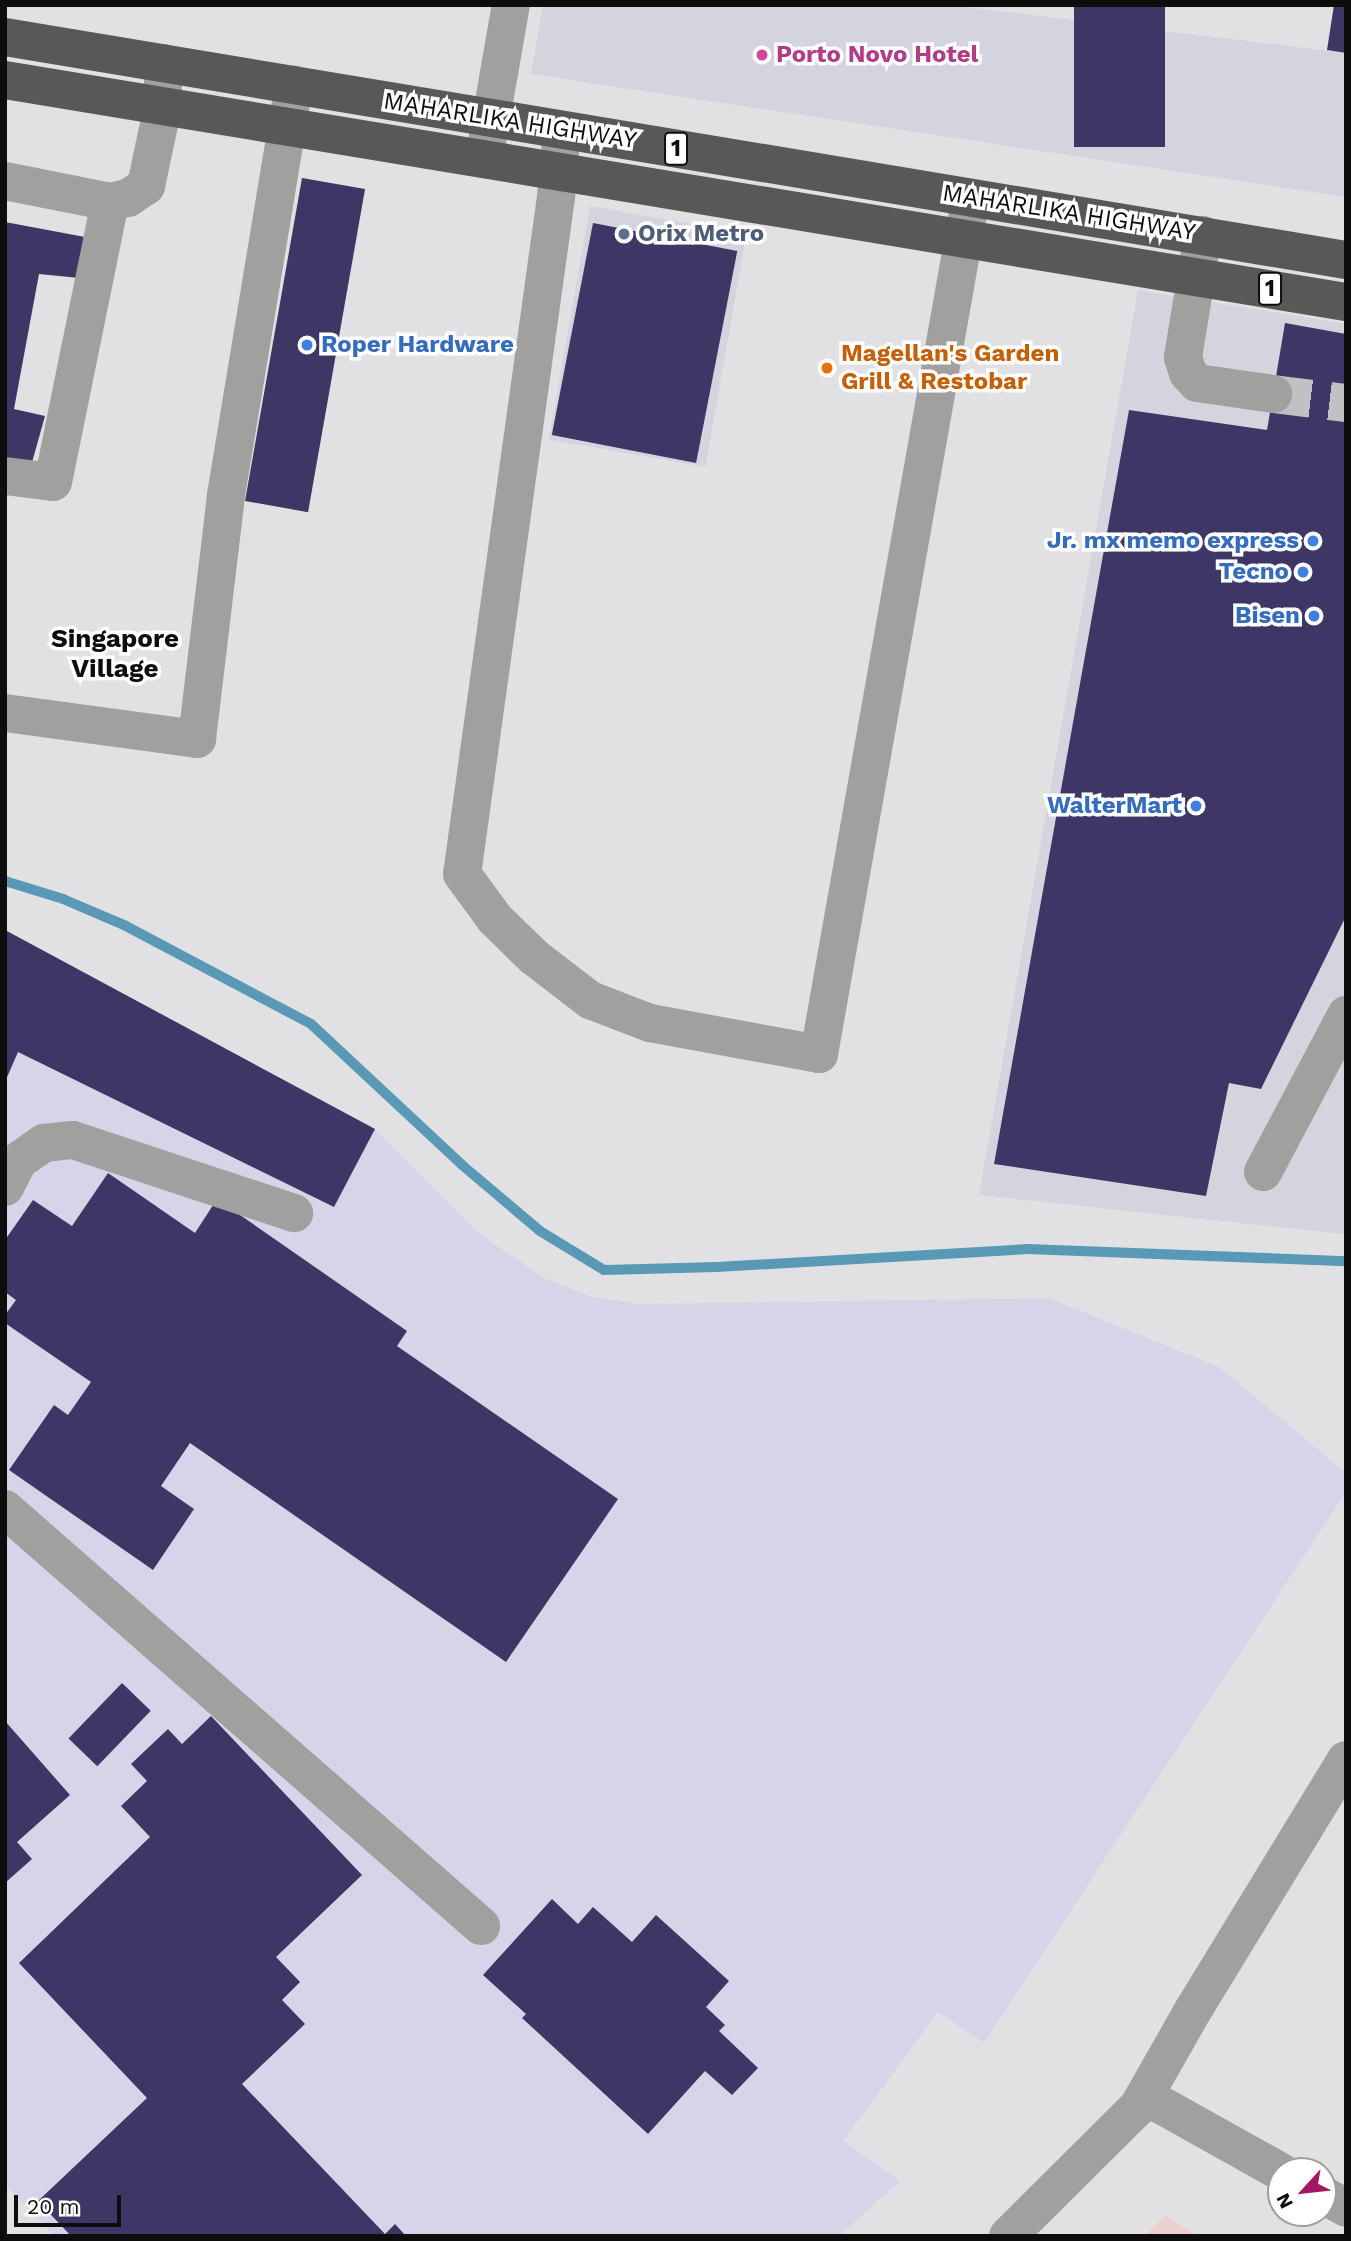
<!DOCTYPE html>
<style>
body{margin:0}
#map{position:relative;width:1351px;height:2241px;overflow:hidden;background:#e1e1e4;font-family:"Work Sans",sans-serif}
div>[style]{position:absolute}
.built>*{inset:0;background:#d4d4de;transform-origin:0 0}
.industrial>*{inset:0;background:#d7d4ea}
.education>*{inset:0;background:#ebd0cd}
.stream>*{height:10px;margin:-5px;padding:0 5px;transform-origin:5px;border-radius:5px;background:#5a99b6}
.building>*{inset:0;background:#3e3765;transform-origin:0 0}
.minor-tunnel>*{height:38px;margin-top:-19px;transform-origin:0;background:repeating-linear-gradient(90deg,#c1c1c4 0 38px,transparent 0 57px)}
.minor>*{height:38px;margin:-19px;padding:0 19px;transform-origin:19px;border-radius:19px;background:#a2a09f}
.highway>*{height:38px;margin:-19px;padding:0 19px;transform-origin:19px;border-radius:19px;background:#5a5856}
.dots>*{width:19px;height:19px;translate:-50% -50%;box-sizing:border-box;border:4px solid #fff;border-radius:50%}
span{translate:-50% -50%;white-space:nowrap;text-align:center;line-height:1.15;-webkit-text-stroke:7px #fff;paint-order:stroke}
.shield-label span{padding:2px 5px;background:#fff;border:2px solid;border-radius:5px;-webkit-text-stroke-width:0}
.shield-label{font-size:23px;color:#0d0d0e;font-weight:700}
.hotel-label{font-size:24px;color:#b23c85;font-weight:700}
.left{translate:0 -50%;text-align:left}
.street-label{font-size:24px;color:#0d0d0e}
.service-label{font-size:24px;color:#4e5e75;font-weight:700}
.shop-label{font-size:24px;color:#366cbe;font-weight:700}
.right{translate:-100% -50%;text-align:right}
.food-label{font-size:24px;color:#c56008;font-weight:700}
.neighbourhood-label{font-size:26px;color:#0d0d0e;font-weight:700}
.frame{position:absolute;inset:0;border:7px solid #0d0d0e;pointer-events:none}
.north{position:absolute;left:1267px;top:2157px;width:70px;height:70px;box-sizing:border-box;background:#fff;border:2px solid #9e9e9f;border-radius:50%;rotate:243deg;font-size:19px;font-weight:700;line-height:28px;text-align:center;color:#0d0d0e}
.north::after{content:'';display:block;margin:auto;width:24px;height:32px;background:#a21761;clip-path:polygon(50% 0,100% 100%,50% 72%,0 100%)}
.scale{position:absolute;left:14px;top:2195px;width:107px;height:32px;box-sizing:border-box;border:4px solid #0d0d0e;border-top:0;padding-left:9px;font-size:21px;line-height:24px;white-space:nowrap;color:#0d0d0e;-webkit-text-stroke:5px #fff;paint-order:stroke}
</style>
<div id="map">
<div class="built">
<i style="clip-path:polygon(543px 5px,950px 5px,1346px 53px,1346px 197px,531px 74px)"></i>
<i style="left:590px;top:206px;width:159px;height:237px;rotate:10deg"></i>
<i style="clip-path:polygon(1138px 290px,1346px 324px,1346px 1220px,1343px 1234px,979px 1195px)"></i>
</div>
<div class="industrial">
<i style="clip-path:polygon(5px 930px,375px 1129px,480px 1234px,546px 1279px,593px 1297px,641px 1304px,1049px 1298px,1219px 1367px,1346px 1473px,1346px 1492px,984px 2043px,938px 2012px,843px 2141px,900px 2181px,839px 2236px,54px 2236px,5px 2184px)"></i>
</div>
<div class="education">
<i style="clip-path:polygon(1165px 2216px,1198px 2236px,1145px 2236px)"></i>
</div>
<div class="stream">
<i style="left:5px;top:881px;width:61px;rotate:17.2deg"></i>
<i style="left:63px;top:899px;width:66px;rotate:23.1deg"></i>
<i style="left:124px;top:925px;width:212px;rotate:27.9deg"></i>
<i style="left:311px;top:1024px;width:207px;rotate:43deg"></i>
<i style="left:462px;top:1165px;width:102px;rotate:40.2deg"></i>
<i style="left:540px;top:1231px;width:75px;rotate:31.4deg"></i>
<i style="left:604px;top:1270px;width:113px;rotate:-1.5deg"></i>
<i style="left:717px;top:1267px;width:312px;rotate:-3.3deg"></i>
<i style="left:1028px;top:1249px;width:318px;rotate:2.2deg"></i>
</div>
<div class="building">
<i style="left:1074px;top:5px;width:91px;height:142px"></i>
<i style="clip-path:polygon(1334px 5px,1346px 5px,1346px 53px,1327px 50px)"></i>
<i style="left:302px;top:178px;width:64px;height:328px;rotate:10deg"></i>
<i style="clip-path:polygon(5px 222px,85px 237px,79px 278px,39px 274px,14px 409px,45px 416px,31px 466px,5px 461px)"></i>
<i style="left:593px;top:223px;width:147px;height:216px;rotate:11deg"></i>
<i style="clip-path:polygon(1285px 323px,1346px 334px,1346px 916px,1261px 1089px,1229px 1083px,1206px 1196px,994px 1164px,1129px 410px,1267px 430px)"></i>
<i style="clip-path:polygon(5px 930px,375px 1129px,334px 1207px,18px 1052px,5px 1082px)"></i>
<i style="clip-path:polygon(108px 1173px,195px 1233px,217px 1199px,407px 1331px,397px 1346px,618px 1499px,506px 1662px,190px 1443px,161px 1486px,194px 1509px,153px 1570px,9px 1470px,54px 1405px,68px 1415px,91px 1382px,5px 1323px,5px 1315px,16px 1300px,5px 1292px,5px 1240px,33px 1200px,72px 1226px)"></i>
<i style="left:122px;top:1683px;width:40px;height:77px;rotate:44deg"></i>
<i style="clip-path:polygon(211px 1716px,362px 1875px,276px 1957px,300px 1982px,282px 2000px,305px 2024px,242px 2084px,385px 2234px,395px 2224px,406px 2236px,71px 2236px,38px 2201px,147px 2098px,19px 1963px,150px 1837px,121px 1806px,147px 1781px,131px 1764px,168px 1729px,182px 1744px)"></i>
<i style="clip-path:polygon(5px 1721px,70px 1795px,17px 1842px,32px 1859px,5px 1883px)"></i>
<i style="clip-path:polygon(552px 1899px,578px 1924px,593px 1907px,632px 1942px,656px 1915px,729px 1981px,706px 2007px,725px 2025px,719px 2031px,758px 2068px,732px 2095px,705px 2071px,648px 2134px,522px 2018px,526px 2014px,483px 1975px)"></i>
</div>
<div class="minor-tunnel">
<i style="left:1273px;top:394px;width:74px;rotate:7deg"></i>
</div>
<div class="minor">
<i style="left:562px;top:130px;width:67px;rotate:95.1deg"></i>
<i style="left:556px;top:197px;width:683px;rotate:97.9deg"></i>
<i style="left:462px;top:874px;width:56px;rotate:53.7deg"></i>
<i style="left:495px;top:919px;width:54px;rotate:44.3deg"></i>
<i style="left:534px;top:957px;width:71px;rotate:37.5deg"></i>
<i style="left:590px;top:1000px;width:64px;rotate:21deg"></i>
<i style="left:650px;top:1023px;width:172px;rotate:10.4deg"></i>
<i style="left:819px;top:1054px;width:859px;rotate:-79.95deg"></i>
<i style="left:484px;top:159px;width:156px;rotate:-80.1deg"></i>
<i style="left:5px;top:181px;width:107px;rotate:11.3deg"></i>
<i style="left:110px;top:202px;width:18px;rotate:-13deg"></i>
<i style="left:128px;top:198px;width:22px;rotate:-34deg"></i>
<i style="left:146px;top:186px;width:83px;rotate:-78.1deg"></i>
<i style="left:163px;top:105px;width:42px;rotate:-90deg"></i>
<i style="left:1203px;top:235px;width:124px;rotate:99.3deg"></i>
<i style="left:1183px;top:357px;width:17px;rotate:73deg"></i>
<i style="left:1188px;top:373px;width:13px;rotate:48deg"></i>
<i style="left:1197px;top:383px;width:77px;rotate:8.2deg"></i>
<i style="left:5px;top:476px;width:48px;rotate:7.1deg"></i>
<i style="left:53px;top:482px;width:286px;rotate:-78.5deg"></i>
<i style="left:5px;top:713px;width:194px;rotate:7.7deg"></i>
<i style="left:197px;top:739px;width:246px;rotate:-83.2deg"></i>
<i style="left:226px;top:495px;width:416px;rotate:-80.6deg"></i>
<i style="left:1263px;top:1172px;width:178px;rotate:-62.1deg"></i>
<i style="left:5px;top:1187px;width:29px;rotate:-63deg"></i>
<i style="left:18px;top:1161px;width:32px;rotate:-35deg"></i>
<i style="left:44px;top:1143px;width:29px;rotate:-6deg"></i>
<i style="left:73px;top:1140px;width:233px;rotate:18.3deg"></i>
<i style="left:5px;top:1509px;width:633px;rotate:41.22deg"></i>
<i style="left:1145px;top:2096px;width:156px;rotate:29.2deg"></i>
<i style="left:1323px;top:2195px;width:26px;rotate:29deg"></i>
<i style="left:1008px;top:2236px;width:183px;rotate:-44.8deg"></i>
<i style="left:1138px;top:2107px;width:109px;rotate:-60.4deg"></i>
<i style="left:1192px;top:2012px;width:295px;rotate:-58.6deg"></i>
</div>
<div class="highway">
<i style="left:5px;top:37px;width:1359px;rotate:9.44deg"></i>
<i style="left:5px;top:80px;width:1359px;rotate:9.4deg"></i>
</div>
<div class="dots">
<i style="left:762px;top:55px;background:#d1479c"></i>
<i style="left:624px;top:234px;background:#5c6f8a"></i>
<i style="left:307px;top:345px;background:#3f7fe0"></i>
<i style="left:827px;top:368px;background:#e8710a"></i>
<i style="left:1313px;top:541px;background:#3f7fe0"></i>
<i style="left:1303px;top:572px;background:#3f7fe0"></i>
<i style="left:1314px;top:616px;background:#3f7fe0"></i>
<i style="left:1196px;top:806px;background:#3f7fe0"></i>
</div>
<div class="shield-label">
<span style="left:676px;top:149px">1</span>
<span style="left:1270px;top:289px">1</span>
</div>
<div class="hotel-label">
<span class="left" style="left:776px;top:55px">Porto Novo Hotel</span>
</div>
<div class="street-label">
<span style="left:510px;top:121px;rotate:9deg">MAHARLIKA HIGHWAY</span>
<span style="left:1069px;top:213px;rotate:9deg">MAHARLIKA HIGHWAY</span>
</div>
<div class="service-label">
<span class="left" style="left:638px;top:234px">Orix Metro</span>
</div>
<div class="shop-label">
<span class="left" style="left:321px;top:345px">Roper Hardware</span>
<span class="right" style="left:1299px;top:541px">Jr. mx memo express</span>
<span class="right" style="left:1289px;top:572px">Tecno</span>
<span class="right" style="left:1300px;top:616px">Bisen</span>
<span class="right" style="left:1182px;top:806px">WalterMart</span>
</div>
<div class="food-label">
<span class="left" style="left:841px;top:368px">Magellan's Garden<br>Grill &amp; Restobar</span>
</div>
<div class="neighbourhood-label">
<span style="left:115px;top:654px">Singapore<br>Village</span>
</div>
<div class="frame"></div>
<div class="north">N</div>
<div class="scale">20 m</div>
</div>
